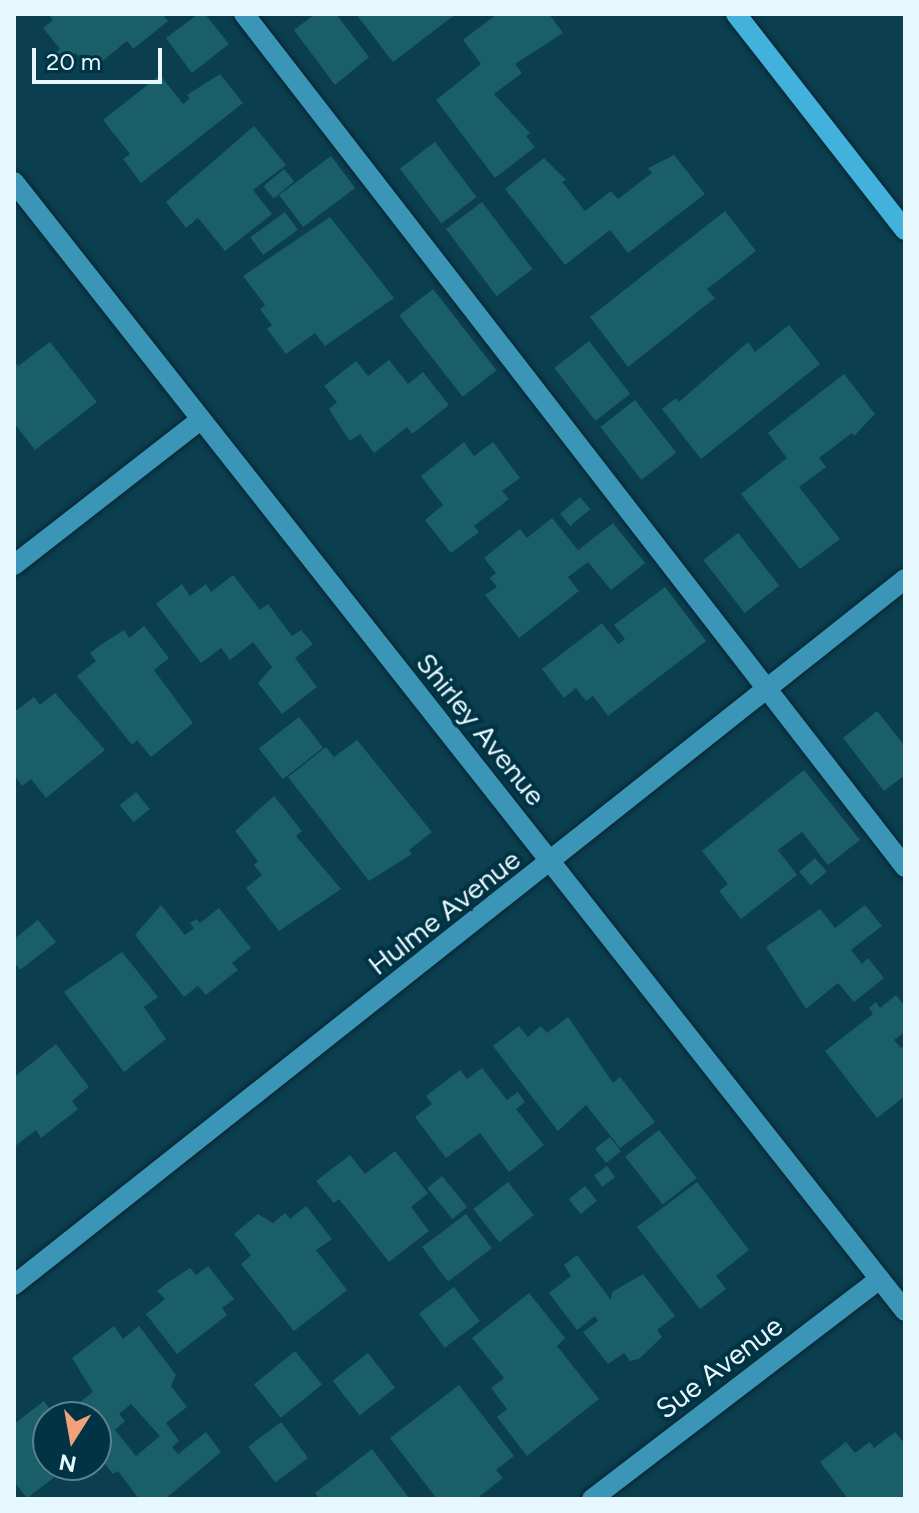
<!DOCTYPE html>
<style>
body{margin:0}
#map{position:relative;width:919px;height:1513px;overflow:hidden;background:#0b3e4f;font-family:Figtree,sans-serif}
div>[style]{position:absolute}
.building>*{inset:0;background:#1a5e67;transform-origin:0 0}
.roads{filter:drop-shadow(0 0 2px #06232e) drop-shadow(0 0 2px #06232e)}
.minor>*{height:20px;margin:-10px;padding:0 10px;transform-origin:10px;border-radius:10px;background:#3a95b7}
.major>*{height:20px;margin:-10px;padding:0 10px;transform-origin:10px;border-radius:10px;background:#42b2dc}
span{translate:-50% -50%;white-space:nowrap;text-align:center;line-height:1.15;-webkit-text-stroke:8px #034;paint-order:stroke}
.street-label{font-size:28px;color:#e7f7fe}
.frame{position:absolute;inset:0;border:16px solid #e7f7fe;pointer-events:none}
.north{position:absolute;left:32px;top:1401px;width:80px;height:80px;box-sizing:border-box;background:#034;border:2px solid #5c818e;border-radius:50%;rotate:191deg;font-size:22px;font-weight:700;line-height:32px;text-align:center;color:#e7f7fe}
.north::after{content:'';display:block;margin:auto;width:28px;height:36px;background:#f1a27b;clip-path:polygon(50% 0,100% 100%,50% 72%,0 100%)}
.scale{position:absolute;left:32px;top:48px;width:130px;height:36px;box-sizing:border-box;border:4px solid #e7f7fe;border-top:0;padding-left:10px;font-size:24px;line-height:28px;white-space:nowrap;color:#e7f7fe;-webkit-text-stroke:6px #034;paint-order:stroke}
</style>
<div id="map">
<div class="building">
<i style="clip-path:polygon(48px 14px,162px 14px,168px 21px,133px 49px,127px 41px,90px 71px,76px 53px,63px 63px,55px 53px,60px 49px,43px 28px,53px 20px)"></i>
<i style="clip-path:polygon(198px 14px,205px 14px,229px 44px,192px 73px,166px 38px)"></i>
<i style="clip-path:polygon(315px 14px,336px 14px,369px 57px,335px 85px,294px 30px)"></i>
<i style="clip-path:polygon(356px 14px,456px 14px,393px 62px)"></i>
<i style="clip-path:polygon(497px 14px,549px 14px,563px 33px,515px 64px,522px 73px,494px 94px,530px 133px,526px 136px,535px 147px,495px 178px,436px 100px,481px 64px,463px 40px)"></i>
<i style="clip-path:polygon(220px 74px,243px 103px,141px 183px,123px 159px,130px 154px,103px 120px,160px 75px,183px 104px,190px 98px,187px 95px)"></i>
<i style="clip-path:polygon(254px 126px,286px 165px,253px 190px,272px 214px,225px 251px,198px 218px,186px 228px,166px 202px)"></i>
<i style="left:435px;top:142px;width:69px;height:44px;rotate:53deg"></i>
<i style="clip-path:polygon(674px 155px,705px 194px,628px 253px,610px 230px,565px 265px,505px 189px,544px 158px,566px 180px,562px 182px,585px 211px,611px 191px,618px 199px,652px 173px,648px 168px)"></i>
<i style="left:331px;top:156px;width:40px;height:65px;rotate:53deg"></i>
<i style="left:284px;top:169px;width:16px;height:27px;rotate:50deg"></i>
<i style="left:482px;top:202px;width:84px;height:45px;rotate:53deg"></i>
<i style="clip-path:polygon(725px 211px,756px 251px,707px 289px,715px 298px,628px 367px,590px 317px)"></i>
<i style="left:285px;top:212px;width:22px;height:43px;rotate:54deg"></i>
<i style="clip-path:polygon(330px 217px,394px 298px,325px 346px,315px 333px,286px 354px,267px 329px,272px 325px,260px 309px,265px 305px,243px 276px)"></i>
<i style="left:433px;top:289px;width:103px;height:43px;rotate:52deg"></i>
<i style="clip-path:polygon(789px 325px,820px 364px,701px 459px,662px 409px,676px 398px,679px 402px,748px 342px,755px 352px)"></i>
<i style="left:589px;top:341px;width:67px;height:44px;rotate:52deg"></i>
<i style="clip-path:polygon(50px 342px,97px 402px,35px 450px,14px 423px,14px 361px,18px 366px)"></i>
<i style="clip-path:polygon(389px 360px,408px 384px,423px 372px,449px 405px,412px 434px,407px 427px,374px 453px,360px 434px,350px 441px,345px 434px,329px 409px,337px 402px,324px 386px,356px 361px,368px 376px)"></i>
<i style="clip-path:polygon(844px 374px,875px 414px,854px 436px,852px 433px,819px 458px,826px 467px,799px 487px,840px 539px,800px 569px,741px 494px,787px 458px,768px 433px)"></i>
<i style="left:635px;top:400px;width:67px;height:44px;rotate:52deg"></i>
<i style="clip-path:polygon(464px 442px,474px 456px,493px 442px,520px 478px,502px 491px,509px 499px,474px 526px,479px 532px,451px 553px,425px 520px,443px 505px,421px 476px)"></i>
<i style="left:580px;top:497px;width:16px;height:26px;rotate:50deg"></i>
<i style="clip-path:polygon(552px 518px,578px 550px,613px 523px,645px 563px,611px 590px,588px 562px,568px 577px,579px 591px,519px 638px,485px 595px,497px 587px,490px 578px,496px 573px,484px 558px,520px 529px,527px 538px)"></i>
<i style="left:738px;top:533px;width:67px;height:44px;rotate:52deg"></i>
<i style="clip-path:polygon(233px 575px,260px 610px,268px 604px,292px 636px,301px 630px,313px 644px,295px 658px,317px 687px,282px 714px,258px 683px,272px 667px,253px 642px,230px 660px,221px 648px,201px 663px,156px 604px,182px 584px,190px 596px,206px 584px,211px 592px)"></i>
<i style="clip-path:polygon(665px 587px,706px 641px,608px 716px,593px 696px,586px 701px,576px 688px,564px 698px,542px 669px,602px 623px,618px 644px,625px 639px,614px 625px)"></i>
<i style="clip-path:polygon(144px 626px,169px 658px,154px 670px,193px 723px,151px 757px,137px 740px,132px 745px,77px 676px,96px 661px,90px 653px,99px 646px,124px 630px,129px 638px)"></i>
<i style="clip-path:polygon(55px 693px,105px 750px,46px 798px,31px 779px,22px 786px,14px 775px,14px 712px,34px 697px,40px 705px)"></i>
<i style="clip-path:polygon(877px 711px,905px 746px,905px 775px,884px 791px,843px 738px)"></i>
<i style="left:299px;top:717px;width:39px;height:51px;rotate:52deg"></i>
<i style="clip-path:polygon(357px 740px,432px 832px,409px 850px,412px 854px,369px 881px,288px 777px,326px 747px,334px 757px)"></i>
<i style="clip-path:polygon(804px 770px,860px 840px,828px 865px,802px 832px,778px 850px,797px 875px,741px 919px,719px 891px,728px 884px,702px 851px)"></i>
<i style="left:136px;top:792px;width:22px;height:21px;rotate:51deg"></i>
<i style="clip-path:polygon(274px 796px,302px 831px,296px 836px,341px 889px,279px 931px,246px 888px,262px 875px,254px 865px,258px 861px,235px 831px)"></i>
<i style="left:815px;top:858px;width:18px;height:21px;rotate:49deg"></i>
<i style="clip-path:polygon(161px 905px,185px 935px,194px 928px,190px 923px,196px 919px,200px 923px,219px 908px,251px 948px,232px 963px,238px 970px,206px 995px,198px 986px,184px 997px,135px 935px)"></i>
<i style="clip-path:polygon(865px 905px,882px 926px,851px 950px,862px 964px,868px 958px,884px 978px,854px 1002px,838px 983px,806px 1009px,766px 947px,820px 909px,835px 928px)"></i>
<i style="clip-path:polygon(38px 920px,56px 942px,20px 970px,14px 962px,14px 939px)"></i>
<i style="clip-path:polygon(122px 952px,158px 997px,144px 1007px,166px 1039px,124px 1072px,64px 992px)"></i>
<i style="clip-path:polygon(896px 995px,905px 1007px,905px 1032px,894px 1040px,901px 1048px,905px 1045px,905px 1096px,877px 1118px,825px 1051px,873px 1014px,869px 1008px,876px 1002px,880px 1008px)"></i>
<i style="clip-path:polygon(568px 1017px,613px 1083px,620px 1077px,655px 1122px,620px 1148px,586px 1105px,558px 1131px,493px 1046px,519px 1026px,528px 1037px,541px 1026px,547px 1033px)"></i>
<i style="clip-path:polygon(56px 1044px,89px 1087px,72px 1101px,78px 1109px,41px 1138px,36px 1130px,14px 1147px,14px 1077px)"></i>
<i style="clip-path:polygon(482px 1068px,507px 1100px,518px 1092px,525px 1102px,516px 1109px,544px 1145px,509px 1172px,480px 1133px,446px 1158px,415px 1117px,432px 1104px,426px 1096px,460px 1070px,467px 1079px)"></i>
<i style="left:659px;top:1130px;width:61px;height:43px;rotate:52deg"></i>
<i style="left:610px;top:1137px;width:18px;height:19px;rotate:52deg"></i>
<i style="clip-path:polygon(395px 1151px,428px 1193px,411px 1207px,429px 1231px,389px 1262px,339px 1199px,334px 1203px,316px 1181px,350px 1155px,365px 1174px)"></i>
<i style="left:607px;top:1166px;width:14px;height:16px;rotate:54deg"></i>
<i style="left:442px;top:1176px;width:40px;height:19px;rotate:51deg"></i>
<i style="left:508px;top:1182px;width:42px;height:44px;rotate:52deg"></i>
<i style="clip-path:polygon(697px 1182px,749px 1250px,716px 1276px,726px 1289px,700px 1309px,637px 1227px)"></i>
<i style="left:585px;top:1186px;width:19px;height:21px;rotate:51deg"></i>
<i style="clip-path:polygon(306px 1206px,332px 1239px,316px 1250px,347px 1290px,294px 1331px,241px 1264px,251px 1255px,234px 1234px,258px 1214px,273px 1223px,285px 1213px,290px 1219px)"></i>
<i style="left:466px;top:1214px;width:43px;height:55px;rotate:53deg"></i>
<i style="clip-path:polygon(577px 1255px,611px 1300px,612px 1292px,643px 1274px,675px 1316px,657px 1330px,662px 1337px,639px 1359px,630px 1361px,624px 1353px,608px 1364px,583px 1332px,598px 1321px,595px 1316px,577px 1330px,549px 1293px,571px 1276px,564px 1265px)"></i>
<i style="clip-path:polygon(208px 1266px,234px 1299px,222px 1308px,227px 1315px,177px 1354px,146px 1314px,165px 1299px,157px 1291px,167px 1283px,190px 1268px,196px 1275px)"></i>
<i style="left:454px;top:1287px;width:43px;height:44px;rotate:53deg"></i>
<i style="clip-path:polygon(529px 1293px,565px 1338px,557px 1346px,599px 1399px,527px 1456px,497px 1417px,507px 1409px,491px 1388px,504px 1378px,472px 1338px)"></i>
<i style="clip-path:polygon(evenodd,114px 1326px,123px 1339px,139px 1326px,176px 1375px,171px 1386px,187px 1407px,166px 1423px,179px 1441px,172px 1447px,178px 1454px,206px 1432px,221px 1452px,165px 1499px,139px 1499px,118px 1471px,113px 1474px,96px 1452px,96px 1417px,80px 1402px,93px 1392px,72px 1358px,114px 1326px,131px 1404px,160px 1436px,136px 1456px,115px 1430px,125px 1421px,119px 1414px,131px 1404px)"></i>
<i style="left:295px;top:1351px;width:43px;height:53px;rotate:51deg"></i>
<i style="left:368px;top:1353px;width:44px;height:45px;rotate:52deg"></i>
<i style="clip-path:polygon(459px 1385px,514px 1456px,496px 1470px,503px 1478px,476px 1499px,437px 1499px,390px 1438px)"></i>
<i style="clip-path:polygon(44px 1401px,55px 1417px,48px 1417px,48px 1465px,68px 1467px,27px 1498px,14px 1482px,14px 1424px)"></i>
<i style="left:281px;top:1422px;width:45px;height:41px;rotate:53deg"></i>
<i style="clip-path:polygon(895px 1432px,905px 1444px,905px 1499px,848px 1499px,820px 1462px,846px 1442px,855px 1453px,870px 1442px,874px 1448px)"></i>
<i style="clip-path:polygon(372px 1449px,409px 1498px,319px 1499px,315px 1493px)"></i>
</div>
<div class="roads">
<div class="minor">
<i style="left:244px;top:14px;width:1079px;rotate:52.23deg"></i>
<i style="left:14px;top:182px;width:1438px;rotate:51.72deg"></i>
<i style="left:14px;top:565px;width:234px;rotate:-37.9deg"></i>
<i style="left:14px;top:1285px;width:1137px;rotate:-38.39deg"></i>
<i style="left:592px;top:1499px;width:362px;rotate:-37.4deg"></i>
</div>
<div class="major">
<i style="left:736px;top:14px;width:274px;rotate:52deg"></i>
</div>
</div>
<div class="street-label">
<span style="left:481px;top:729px;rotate:51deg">Shirley Avenue</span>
<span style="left:444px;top:912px;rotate:-38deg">Hulme Avenue</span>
<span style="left:719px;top:1367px;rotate:-37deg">Sue Avenue</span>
</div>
<div class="frame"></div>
<div class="north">N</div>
<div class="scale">20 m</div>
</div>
